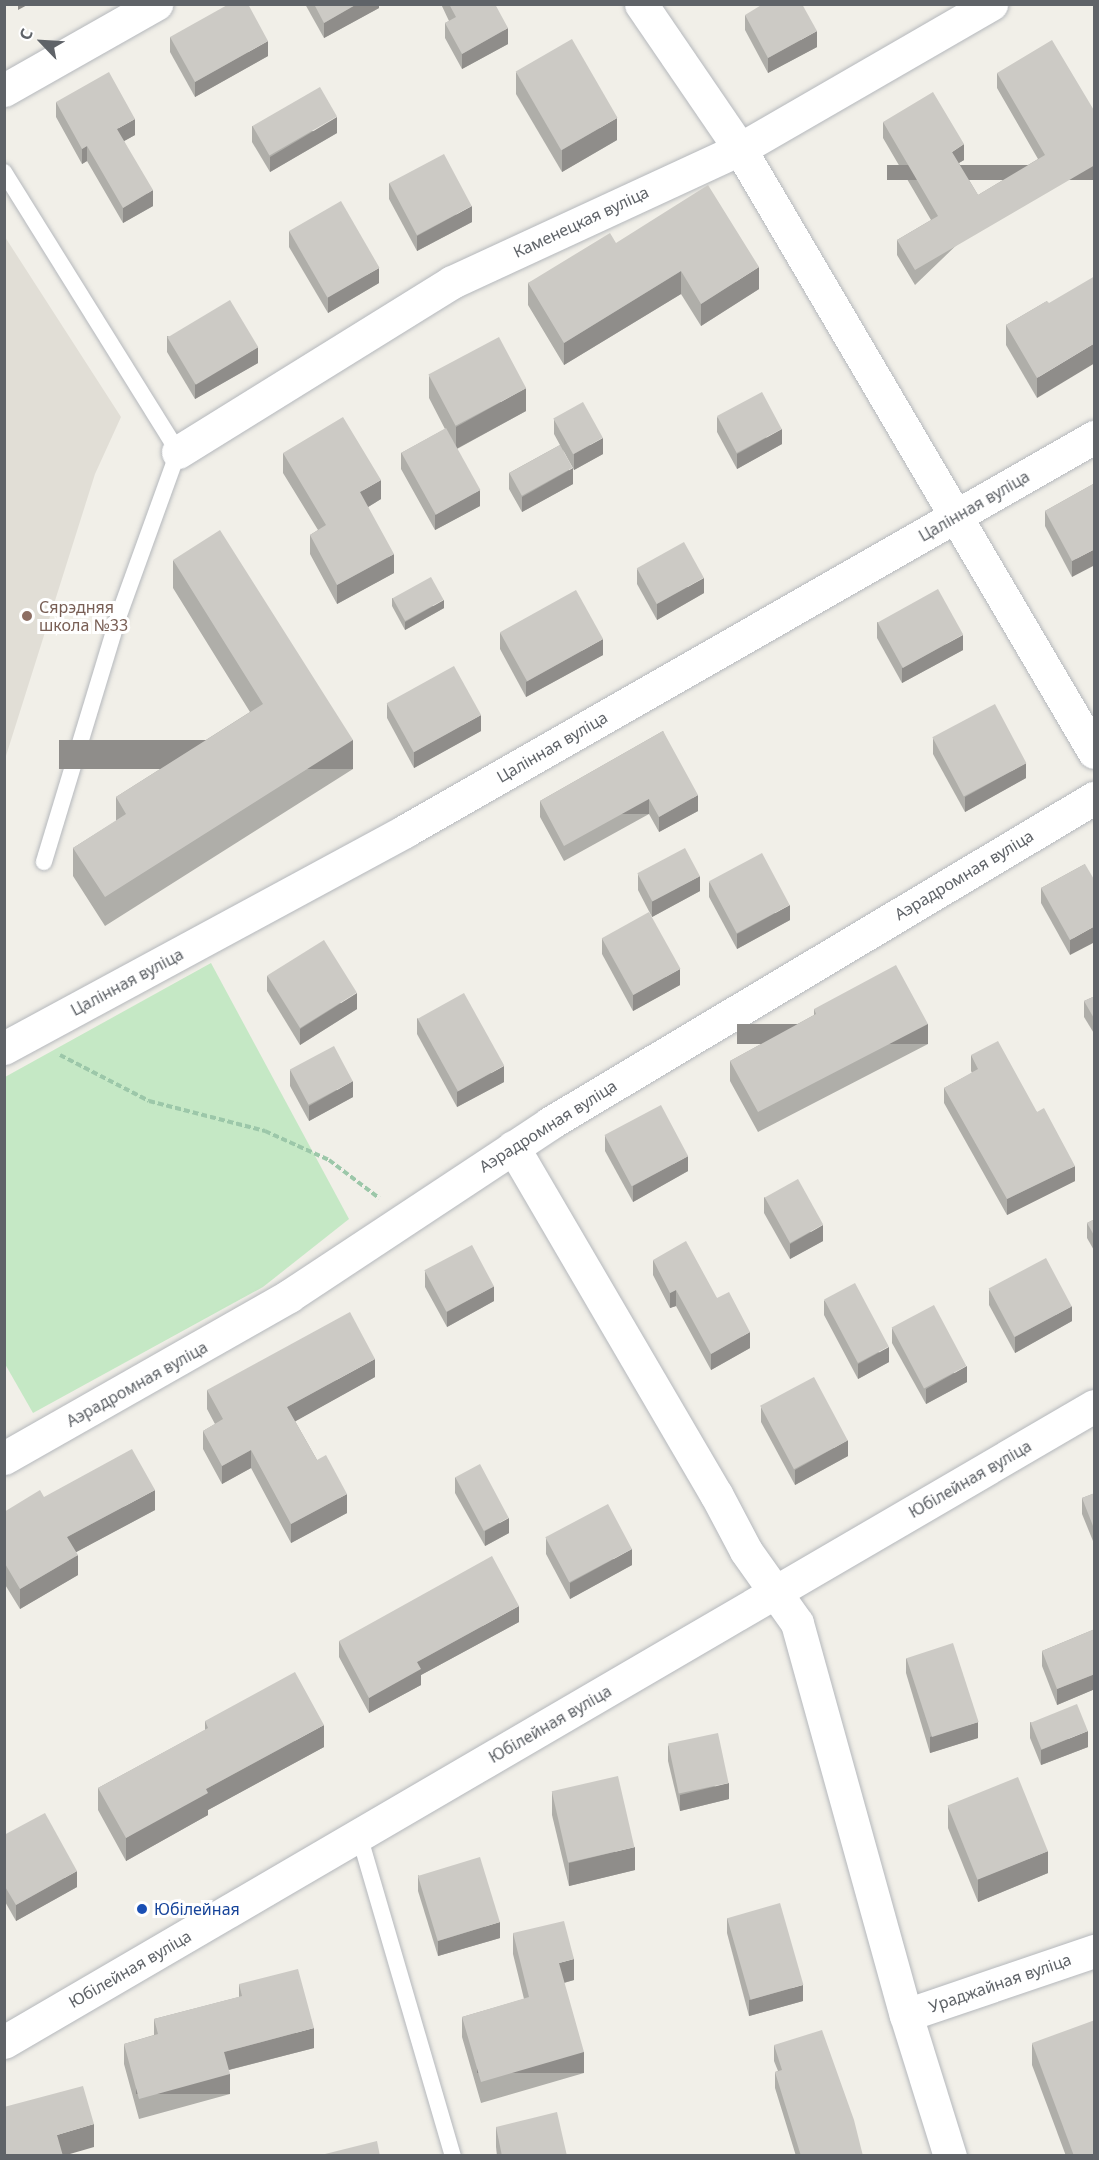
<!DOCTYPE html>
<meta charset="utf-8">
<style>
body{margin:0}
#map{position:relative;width:1099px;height:2160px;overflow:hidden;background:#f1efe8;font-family:"Noto Sans",sans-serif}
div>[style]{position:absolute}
.education>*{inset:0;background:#e1ded6}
.green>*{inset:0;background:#c5e8c5}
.path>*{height:4px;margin-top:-2px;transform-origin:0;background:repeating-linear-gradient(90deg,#9cc7a9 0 6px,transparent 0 9px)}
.roads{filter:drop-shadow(0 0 2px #b5b8bc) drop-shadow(0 0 2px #b5b8bc)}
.service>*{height:16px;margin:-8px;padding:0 8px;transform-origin:8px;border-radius:8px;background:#fff}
.minor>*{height:33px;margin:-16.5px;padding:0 16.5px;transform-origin:16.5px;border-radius:16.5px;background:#fff}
.wall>*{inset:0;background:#afaea9}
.shaded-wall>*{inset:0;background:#8f8d8a;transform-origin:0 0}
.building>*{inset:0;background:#cccac5;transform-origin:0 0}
.dots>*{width:16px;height:16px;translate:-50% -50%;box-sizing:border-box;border:3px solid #fff;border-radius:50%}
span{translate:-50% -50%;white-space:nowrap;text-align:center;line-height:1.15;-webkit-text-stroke:6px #fff;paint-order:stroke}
.street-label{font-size:16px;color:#5f6368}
.education-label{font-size:16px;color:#785e54}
.left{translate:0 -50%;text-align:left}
.transit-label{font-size:16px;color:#164399}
.frame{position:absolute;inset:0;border:6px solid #5f6368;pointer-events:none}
.north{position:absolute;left:12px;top:12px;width:60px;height:60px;-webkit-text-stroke:4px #fff;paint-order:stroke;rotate:295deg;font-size:16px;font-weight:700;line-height:24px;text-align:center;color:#5f6368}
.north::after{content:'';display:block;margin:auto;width:21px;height:27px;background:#5f6368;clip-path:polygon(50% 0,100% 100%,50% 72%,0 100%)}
</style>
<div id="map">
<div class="education">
<i style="clip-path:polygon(5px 237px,121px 417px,95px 474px,5px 759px)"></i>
</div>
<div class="green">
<i style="clip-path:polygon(211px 963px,349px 1219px,263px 1287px,33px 1413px,5px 1364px,5px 1077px)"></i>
</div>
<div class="path">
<i style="left:60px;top:1055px;width:100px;rotate:27.3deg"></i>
<i style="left:149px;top:1101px;width:120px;rotate:14.5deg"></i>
<i style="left:265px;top:1131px;width:70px;rotate:24.4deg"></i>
<i style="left:329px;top:1160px;width:63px;rotate:37.2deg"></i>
</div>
<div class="roads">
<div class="service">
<i style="left:4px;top:172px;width:330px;rotate:58.1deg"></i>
<i style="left:178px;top:452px;width:177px;rotate:109.9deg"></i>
<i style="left:118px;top:618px;width:255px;rotate:106.9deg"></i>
<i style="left:359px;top:1835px;width:334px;rotate:73.7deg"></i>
</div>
<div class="minor">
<i style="left:641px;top:4px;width:176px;rotate:55.7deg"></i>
<i style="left:740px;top:149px;width:699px;rotate:59.58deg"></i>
<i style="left:4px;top:90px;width:175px;rotate:-29.5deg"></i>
<i style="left:178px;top:452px;width:322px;rotate:-31.8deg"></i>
<i style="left:452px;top:282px;width:317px;rotate:-24.8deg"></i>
<i style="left:740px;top:149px;width:290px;rotate:-30deg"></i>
<i style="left:4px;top:1048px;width:456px;rotate:-28.4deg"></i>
<i style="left:405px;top:831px;width:794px;rotate:-29.76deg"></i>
<i style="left:513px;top:1147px;width:402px;rotate:59.7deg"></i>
<i style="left:716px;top:1494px;width:64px;rotate:62.2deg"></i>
<i style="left:746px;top:1551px;width:88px;rotate:54.7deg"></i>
<i style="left:797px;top:1623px;width:407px;rotate:74.5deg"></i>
<i style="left:906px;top:2015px;width:148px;rotate:72.7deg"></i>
<i style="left:4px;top:1458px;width:328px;rotate:-29.6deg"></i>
<i style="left:289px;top:1296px;width:313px;rotate:-33.5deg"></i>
<i style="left:550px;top:1123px;width:634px;rotate:-30.86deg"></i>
<i style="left:906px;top:2015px;width:199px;rotate:-18.8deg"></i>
<i style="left:4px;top:2042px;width:1262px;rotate:-30.26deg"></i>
</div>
</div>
<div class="wall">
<i style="clip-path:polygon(305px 4px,379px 4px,379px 8px,324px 38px)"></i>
<i style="clip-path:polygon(441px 4px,495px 4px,508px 44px,462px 69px,445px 38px,445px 23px,449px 21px)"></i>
<i style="clip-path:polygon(745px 15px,817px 47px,768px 73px,745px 30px)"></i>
<i style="clip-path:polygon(170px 37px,268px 56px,195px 97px,170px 52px)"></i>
<i style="clip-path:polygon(516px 72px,617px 140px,562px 172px,516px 94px)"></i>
<i style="clip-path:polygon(997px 73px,1095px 112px,915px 285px,897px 255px,897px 240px,931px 220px,883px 138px,883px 122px,964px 160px,959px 163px,978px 195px,1038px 159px,997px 88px)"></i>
<i style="clip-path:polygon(56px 102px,135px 135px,124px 141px,153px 206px,123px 223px,87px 161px,82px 164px,56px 117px)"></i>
<i style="clip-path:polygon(252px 126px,337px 133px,270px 172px,252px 142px)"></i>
<i style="clip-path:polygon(389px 183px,472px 222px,417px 251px,389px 199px)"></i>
<i style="clip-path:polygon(289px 231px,379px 283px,328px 313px,289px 247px)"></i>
<i style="clip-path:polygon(616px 243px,759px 289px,701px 326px,681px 294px,564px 365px,528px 305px,528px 283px)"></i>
<i style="clip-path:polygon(1047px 301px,1037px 398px,1006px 345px,1006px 325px)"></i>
<i style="clip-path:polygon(167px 336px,258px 363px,195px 399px,167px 352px)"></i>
<i style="clip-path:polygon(429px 376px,526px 411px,457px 449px,480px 506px,435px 530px,401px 469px,401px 453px,445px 429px,429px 398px)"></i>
<i style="clip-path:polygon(717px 417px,782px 444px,737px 469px,717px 432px)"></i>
<i style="clip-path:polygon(554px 419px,603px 454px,574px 470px,563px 450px,573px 484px,522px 512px,509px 489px,509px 473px,560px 445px,554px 434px)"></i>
<i style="clip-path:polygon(283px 453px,381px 499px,368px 507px,394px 573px,337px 604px,310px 554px,310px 535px,318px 530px,283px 473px)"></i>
<i style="clip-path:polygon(1095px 483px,1072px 577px,1045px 526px,1045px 511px)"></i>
<i style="clip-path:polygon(173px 560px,353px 769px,105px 926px,73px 876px,73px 848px,116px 821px,116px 797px,250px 712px,173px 588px)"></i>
<i style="clip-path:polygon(637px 569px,704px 593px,657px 620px,637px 584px)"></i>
<i style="clip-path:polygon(392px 598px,444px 608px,405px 630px,392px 606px)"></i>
<i style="clip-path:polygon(877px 622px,963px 650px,902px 683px,877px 638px)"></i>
<i style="clip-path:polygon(500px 633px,603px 655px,526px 697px,500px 649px)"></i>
<i style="clip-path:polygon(387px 703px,481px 731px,414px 768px,387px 718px)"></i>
<i style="clip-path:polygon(663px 731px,698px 811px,659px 832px,649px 814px,564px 861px,540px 817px,540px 801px)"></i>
<i style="clip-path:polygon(933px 738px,1026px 778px,965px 812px,933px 754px)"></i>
<i style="clip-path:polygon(1085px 864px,1070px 955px,1041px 903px,1041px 888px)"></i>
<i style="clip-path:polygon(638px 874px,700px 891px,652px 917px,638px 890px)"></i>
<i style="clip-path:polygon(709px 882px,790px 920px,737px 949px,709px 897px)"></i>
<i style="clip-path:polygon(602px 938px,680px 985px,633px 1011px,602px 954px)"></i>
<i style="clip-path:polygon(267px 976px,357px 1009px,300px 1045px,267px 991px)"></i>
<i style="clip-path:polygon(1095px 996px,1095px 1035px,1084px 1017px,1084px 1001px)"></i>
<i style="clip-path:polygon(814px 1009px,928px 1044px,758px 1132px,730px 1081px,730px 1061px,814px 1015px)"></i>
<i style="clip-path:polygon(417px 1018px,504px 1082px,457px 1107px,417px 1034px)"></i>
<i style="clip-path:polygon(971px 1055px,1037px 1112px,1075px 1181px,1007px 1215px,944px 1103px,944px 1088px,972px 1073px,971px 1071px)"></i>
<i style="clip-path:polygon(290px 1070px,353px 1097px,309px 1121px,290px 1086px)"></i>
<i style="clip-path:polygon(605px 1135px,688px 1171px,633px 1202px,605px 1151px)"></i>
<i style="clip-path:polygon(764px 1197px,823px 1241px,790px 1259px,764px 1213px)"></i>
<i style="clip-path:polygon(1095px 1219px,1095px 1252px,1087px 1238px,1087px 1223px)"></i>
<i style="clip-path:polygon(653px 1260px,717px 1298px,750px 1348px,711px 1370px,676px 1306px,670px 1308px,653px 1275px)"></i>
<i style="clip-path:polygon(425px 1271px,494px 1301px,447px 1327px,425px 1287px)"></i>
<i style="clip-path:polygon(989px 1290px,1072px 1321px,1015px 1353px,989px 1305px)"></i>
<i style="clip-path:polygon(824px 1300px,889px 1362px,858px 1379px,824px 1315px)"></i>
<i style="clip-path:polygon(892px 1328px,967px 1382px,926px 1404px,892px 1343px)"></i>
<i style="clip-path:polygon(375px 1377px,295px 1421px,347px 1513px,291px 1543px,251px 1468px,222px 1484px,203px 1449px,203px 1431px,215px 1424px,207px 1409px,207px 1390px)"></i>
<i style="clip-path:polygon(761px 1407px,848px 1456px,795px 1485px,761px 1422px)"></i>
<i style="clip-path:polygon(455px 1477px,509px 1533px,485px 1546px,455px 1493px)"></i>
<i style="clip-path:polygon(1095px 1493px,1095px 1546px,1082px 1514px,1082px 1498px)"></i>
<i style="clip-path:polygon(44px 1497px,155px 1510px,76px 1552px,78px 1575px,20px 1609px,4px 1583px,4px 1512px)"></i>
<i style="clip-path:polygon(546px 1538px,632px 1565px,570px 1599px,546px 1554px)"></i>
<i style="clip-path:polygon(519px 1622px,421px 1675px,421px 1685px,369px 1713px,339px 1657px,339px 1641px)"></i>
<i style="clip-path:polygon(1095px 1629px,1095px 1689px,1057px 1705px,1042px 1666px,1042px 1651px)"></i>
<i style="clip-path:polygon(906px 1658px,978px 1738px,930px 1753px,906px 1673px)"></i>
<i style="clip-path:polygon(205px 1721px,324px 1747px,208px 1810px,208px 1815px,126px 1861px,98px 1810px,98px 1788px,205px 1730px)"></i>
<i style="clip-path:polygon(1030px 1722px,1088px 1747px,1041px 1765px,1030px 1738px)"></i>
<i style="clip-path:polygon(668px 1745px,729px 1799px,680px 1811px,668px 1761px)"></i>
<i style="clip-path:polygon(552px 1792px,635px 1870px,569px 1886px,552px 1815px)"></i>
<i style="clip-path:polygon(948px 1806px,1048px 1873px,978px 1902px,948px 1828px)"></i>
<i style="clip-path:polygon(4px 1835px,77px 1887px,16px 1921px,4px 1900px)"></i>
<i style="clip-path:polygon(418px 1875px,500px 1938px,438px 1956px,418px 1891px)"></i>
<i style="clip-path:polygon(727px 1918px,803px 2001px,749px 2016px,727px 1933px)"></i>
<i style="clip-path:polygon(513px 1933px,574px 1980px,564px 1983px,584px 2073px,481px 2103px,462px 2037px,462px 2017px,524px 1999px,513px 1954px)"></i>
<i style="clip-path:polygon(239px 1984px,314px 2048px,229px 2070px,230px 2094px,139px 2119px,124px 2064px,124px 2044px,154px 2035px,154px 2019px,239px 1997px)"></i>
<i style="clip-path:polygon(1032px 2043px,1095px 2156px,1066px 2156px,1032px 2065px)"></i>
<i style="clip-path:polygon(774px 2045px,863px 2156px,796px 2156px,775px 2088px,775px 2072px,778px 2071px,774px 2061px)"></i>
<i style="clip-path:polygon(496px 2127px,567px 2156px,497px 2156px,496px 2147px)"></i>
</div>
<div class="shaded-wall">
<i style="clip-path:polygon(18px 4px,29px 4px,18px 10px)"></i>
<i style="clip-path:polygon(357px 4px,379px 4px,379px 8px,324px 38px,324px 23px)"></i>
<i style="clip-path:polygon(508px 28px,508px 44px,462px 69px,462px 54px)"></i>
<i style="clip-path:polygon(817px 31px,817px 47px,768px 73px,768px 58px)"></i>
<i style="clip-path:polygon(268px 41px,268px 56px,195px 97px,195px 82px)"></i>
<i style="clip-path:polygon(337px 117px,337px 133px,270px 172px,270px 157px)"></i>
<i style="clip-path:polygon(617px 118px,617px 140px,562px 172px,562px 150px)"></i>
<i style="clip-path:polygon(135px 119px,135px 135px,117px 145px,117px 129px)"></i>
<i style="clip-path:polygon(964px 144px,964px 160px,952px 167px,952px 152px)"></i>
<i style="clip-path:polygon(87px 146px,87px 161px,82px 164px,82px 149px)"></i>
<i style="left:1095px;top:165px;width:15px;height:208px;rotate:90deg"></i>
<i style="clip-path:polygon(153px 190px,153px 206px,123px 223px,123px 208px)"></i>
<i style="clip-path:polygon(472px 206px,472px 222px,417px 251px,417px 236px)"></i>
<i style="clip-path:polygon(759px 267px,759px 289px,701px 326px,701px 304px)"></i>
<i style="clip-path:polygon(379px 268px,379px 283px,328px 313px,328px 297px)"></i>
<i style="clip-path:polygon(681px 271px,681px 294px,564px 365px,564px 343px)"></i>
<i style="clip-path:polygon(1095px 343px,1095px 363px,1037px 398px,1037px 378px)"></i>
<i style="clip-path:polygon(258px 347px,258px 363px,195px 399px,195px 384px)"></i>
<i style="clip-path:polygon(526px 388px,526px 411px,456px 449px,456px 427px)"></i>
<i style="clip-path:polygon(782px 429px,782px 444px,737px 469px,737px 454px)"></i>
<i style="clip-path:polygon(603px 438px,603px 454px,574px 470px,574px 454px)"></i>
<i style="clip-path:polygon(573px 468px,573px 484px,522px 512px,522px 497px)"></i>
<i style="clip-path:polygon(381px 480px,381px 499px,360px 512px,360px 492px)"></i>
<i style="clip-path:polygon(480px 490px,480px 506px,435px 530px,435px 515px)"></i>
<i style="clip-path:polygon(1095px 549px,1095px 565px,1072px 577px,1072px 561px)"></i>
<i style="clip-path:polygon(394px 554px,394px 573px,337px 604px,337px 585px)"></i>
<i style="clip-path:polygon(704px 578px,704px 593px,657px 620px,657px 604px)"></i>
<i style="clip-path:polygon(444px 600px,444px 608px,405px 630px,405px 622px)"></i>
<i style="clip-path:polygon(963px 635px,963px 650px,902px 683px,902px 668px)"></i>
<i style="clip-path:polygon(603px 639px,603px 655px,526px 697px,526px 682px)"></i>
<i style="clip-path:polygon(481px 715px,481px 731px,414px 768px,414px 752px)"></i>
<i style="left:353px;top:740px;width:29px;height:294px;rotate:90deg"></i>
<i style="clip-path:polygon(1026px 763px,1026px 778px,965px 812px,965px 797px)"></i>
<i style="clip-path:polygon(698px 795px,698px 811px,659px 832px,659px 817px)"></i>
<i style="left:649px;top:799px;width:15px;height:97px;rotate:90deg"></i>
<i style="clip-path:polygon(700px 876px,700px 891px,652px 917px,652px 901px)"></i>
<i style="clip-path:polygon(790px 905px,790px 920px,737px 949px,737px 934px)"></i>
<i style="clip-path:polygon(1095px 926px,1095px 942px,1070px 955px,1070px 940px)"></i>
<i style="clip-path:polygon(680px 969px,680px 985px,633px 1011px,633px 995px)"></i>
<i style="clip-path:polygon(357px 993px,357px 1009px,300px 1045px,300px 1029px)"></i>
<i style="left:928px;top:1024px;width:20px;height:191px;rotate:90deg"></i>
<i style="clip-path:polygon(504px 1066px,504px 1082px,457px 1107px,457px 1092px)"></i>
<i style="clip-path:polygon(353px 1081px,353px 1097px,309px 1121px,309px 1106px)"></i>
<i style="clip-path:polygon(688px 1156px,688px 1171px,633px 1202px,633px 1186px)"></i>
<i style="clip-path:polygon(1075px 1166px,1075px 1181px,1007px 1215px,1007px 1199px)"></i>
<i style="clip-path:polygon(823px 1225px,823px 1241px,790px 1259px,790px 1244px)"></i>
<i style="clip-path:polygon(494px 1286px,494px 1301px,447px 1327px,447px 1312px)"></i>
<i style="clip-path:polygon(676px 1290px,676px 1306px,670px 1308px,670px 1293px)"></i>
<i style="clip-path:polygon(1072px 1306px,1072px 1321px,1015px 1353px,1015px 1337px)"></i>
<i style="clip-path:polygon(750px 1332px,750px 1348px,711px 1370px,711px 1354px)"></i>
<i style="clip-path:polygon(889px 1347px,889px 1362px,858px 1379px,858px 1364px)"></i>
<i style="clip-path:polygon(375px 1359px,375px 1377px,287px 1426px,287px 1407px)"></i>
<i style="clip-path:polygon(967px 1366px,967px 1382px,926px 1404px,926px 1389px)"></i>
<i style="clip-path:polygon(848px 1440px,848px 1456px,795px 1485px,795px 1470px)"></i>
<i style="clip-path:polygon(251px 1450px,251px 1468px,222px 1484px,222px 1466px)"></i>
<i style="clip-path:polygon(155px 1490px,155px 1510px,67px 1557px,67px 1537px)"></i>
<i style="clip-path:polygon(347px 1494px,347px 1513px,291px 1543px,291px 1524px)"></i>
<i style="clip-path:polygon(509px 1518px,509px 1533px,485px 1546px,485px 1531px)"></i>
<i style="clip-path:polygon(632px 1549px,632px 1565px,570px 1599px,570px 1583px)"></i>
<i style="clip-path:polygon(78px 1555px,78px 1575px,20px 1609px,20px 1589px)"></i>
<i style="clip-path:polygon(519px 1606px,519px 1622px,421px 1675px,421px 1685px,369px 1713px,369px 1698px,417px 1662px)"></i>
<i style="clip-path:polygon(1095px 1674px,1095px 1689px,1057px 1705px,1057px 1689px)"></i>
<i style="clip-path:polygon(978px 1722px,978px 1738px,930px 1753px,930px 1737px)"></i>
<i style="clip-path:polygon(324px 1725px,324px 1747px,208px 1810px,208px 1815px,126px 1861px,126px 1838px,206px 1789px)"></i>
<i style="clip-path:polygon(1088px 1731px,1088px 1747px,1041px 1765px,1041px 1750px)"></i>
<i style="clip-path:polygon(729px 1783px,729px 1799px,680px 1811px,680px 1795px)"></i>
<i style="clip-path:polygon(635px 1847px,635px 1870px,569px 1886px,569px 1863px)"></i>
<i style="clip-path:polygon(1048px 1851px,1048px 1873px,978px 1902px,978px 1879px)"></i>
<i style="clip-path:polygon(77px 1871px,77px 1887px,16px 1921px,16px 1905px)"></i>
<i style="clip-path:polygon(500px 1922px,500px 1938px,438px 1956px,438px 1941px)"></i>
<i style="clip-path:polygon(574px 1959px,574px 1980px,559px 1984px,559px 1963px)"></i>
<i style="clip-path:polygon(803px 1985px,803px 2001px,749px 2016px,749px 2000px)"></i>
<i style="clip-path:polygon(314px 2028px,314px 2048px,224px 2071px,224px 2052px)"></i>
<i style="left:584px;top:2052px;width:21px;height:107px;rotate:90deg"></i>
<i style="left:230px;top:2074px;width:20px;height:94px;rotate:90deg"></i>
<i style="clip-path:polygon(94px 2124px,94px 2147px,63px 2156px,57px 2156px,57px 2135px)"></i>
</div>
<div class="building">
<i style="clip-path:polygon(229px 4px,248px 4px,268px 41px,195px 82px,170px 37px)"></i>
<i style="clip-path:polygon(314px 4px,357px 4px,324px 23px)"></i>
<i style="clip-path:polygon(449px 4px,495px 4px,508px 28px,462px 54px,445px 23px,456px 17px)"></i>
<i style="clip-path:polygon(763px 4px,802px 4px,817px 31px,768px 58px,745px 15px)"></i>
<i style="left:572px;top:39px;width:91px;height:65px;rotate:60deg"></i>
<i style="clip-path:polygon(1052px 40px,1095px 112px,1095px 165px,915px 270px,897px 240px,938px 216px,883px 122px,933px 92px,964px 144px,952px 152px,978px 195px,1045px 155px,997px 73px)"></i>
<i style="clip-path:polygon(109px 72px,135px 119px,117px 129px,153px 190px,123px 208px,87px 146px,82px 149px,56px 102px)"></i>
<i style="left:320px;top:87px;width:34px;height:78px;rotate:60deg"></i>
<i style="left:444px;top:154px;width:59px;height:62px;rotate:62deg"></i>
<i style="clip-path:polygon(708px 185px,759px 267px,701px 304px,681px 271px,564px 343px,528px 283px,610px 233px,616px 243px)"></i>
<i style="left:341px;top:201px;width:77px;height:60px;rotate:60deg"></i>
<i style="clip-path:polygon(1095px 276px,1095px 343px,1037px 378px,1006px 325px,1047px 301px,1049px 303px)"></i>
<i style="left:230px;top:300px;width:55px;height:73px;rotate:59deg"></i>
<i style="left:499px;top:337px;width:58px;height:80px;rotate:62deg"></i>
<i style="left:762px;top:392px;width:42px;height:51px;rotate:62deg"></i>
<i style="left:583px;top:402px;width:41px;height:34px;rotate:61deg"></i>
<i style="clip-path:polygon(343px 417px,381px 480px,360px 492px,394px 554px,337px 585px,310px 535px,326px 525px,283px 453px)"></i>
<i style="left:446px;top:428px;width:71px;height:51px;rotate:61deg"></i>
<i style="left:560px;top:445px;width:26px;height:58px;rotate:61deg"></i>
<i style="clip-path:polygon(1095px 483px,1095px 549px,1072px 561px,1045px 511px)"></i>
<i style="clip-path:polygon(220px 530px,353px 740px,105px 897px,73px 848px,126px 814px,116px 797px,263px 704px,173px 560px)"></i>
<i style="left:684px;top:542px;width:41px;height:54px;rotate:61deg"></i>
<i style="left:431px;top:577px;width:26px;height:44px;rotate:61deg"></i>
<i style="left:938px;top:589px;width:52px;height:69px;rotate:61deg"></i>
<i style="left:576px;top:590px;width:56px;height:87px;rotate:61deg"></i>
<i style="left:454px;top:666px;width:56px;height:77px;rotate:61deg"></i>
<i style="left:995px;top:704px;width:67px;height:71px;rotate:62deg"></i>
<i style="clip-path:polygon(663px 731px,698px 795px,659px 817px,649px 799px,564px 846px,540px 801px)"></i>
<i style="left:685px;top:848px;width:32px;height:54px;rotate:62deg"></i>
<i style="left:762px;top:853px;width:59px;height:60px;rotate:62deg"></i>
<i style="clip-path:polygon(1085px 864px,1095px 881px,1095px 926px,1070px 940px,1041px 888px)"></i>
<i style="left:649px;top:912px;width:65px;height:54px;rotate:61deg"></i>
<i style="left:324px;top:940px;width:62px;height:67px;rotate:58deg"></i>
<i style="clip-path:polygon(896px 965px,928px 1024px,758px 1112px,730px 1061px,816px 1014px,814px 1009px)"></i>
<i style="left:464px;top:993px;width:83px;height:53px;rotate:61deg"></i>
<i style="clip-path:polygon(1095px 996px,1095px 1020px,1084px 1001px)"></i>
<i style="clip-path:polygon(998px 1041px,1037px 1112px,1044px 1108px,1075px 1166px,1007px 1199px,944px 1088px,978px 1069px,971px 1055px)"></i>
<i style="left:334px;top:1046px;width:40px;height:50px;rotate:62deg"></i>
<i style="left:661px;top:1105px;width:58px;height:64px;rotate:62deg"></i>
<i style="left:798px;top:1179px;width:52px;height:38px;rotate:61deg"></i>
<i style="clip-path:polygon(1095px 1219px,1095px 1237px,1087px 1223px)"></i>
<i style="clip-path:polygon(686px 1241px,717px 1298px,729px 1292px,750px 1332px,711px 1354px,676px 1290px,670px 1293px,653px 1260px)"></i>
<i style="left:472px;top:1245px;width:47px;height:54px;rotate:62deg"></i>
<i style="left:1046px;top:1258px;width:55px;height:65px;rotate:62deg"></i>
<i style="left:855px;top:1283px;width:72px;height:35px;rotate:62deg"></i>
<i style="left:934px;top:1305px;width:69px;height:48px;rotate:62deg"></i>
<i style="clip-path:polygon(350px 1312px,375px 1359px,287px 1407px,317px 1460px,326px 1455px,347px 1494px,291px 1524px,251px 1450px,222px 1466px,203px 1431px,223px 1419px,207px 1390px)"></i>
<i style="left:814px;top:1377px;width:72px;height:61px;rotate:62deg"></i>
<i style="clip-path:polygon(132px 1449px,155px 1490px,67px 1537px,78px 1555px,20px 1589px,4px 1562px,4px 1512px,40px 1490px,44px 1497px)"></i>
<i style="left:480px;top:1464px;width:61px;height:28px;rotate:62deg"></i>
<i style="clip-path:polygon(1095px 1493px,1095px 1531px,1082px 1498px)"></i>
<i style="left:608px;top:1504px;width:51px;height:71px;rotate:62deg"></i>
<i style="clip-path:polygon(492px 1556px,519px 1606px,417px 1662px,421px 1669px,369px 1698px,339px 1641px)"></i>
<i style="clip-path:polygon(1095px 1629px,1095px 1674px,1057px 1689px,1042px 1651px)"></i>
<i style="left:953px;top:1643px;width:83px;height:49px;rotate:72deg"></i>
<i style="clip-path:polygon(295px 1672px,324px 1725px,206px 1789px,208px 1793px,126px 1838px,98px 1788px,208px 1728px,205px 1721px)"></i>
<i style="left:1077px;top:1704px;width:29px;height:50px;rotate:68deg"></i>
<i style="left:718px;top:1733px;width:51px;height:51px;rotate:78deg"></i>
<i style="left:618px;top:1776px;width:73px;height:68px;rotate:77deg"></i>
<i style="left:1018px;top:1777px;width:80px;height:76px;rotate:68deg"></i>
<i style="clip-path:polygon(45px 1813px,77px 1871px,16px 1905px,4px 1885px,4px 1835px)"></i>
<i style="left:480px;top:1857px;width:68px;height:65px;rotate:73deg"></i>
<i style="left:780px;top:1903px;width:85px;height:55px;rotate:74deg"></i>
<i style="clip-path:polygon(564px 1921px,574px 1959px,559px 1963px,584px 2052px,481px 2082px,462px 2017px,529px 1997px,513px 1933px)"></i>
<i style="clip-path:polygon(298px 1969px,314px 2028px,224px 2052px,230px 2074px,139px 2099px,124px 2044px,158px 2034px,154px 2019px,242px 1996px,239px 1984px)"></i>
<i style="clip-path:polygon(1095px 2020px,1095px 2156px,1074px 2156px,1032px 2043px)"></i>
<i style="clip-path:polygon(822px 2030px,854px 2120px,863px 2156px,801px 2156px,775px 2072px,782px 2070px,774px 2045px)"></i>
<i style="clip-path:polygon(83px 2086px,94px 2124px,57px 2135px,63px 2156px,4px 2156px,4px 2107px)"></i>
<i style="clip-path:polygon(557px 2112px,567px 2156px,502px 2156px,496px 2127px)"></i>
<i style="clip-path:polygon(377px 2141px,380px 2156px,317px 2156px)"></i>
</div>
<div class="dots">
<i style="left:27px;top:616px;background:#8d6e63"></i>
<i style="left:142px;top:1909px;background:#1a4fb4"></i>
</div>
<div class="street-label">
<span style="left:581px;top:222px;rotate:-25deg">Каменецкая вуліца</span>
<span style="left:974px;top:506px;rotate:-30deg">Цалінная вуліца</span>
<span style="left:552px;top:747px;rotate:-30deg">Цалінная вуліца</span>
<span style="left:964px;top:875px;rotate:-31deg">Аэрадромная вуліца</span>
<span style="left:127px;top:982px;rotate:-28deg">Цалінная вуліца</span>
<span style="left:548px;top:1126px;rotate:-32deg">Аэрадромная вуліца</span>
<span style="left:137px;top:1384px;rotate:-29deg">Аэрадромная вуліца</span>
<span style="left:970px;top:1479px;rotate:-30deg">Юбілейная вуліца</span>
<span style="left:550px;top:1724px;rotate:-30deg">Юбілейная вуліца</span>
<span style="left:130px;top:1969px;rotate:-30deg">Юбілейная вуліца</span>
<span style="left:1000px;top:1983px;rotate:-19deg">Ураджайная вуліца</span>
</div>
<div class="education-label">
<span class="left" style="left:39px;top:616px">Сярэдняя<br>школа №33</span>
</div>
<div class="transit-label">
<span class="left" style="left:154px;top:1909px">Юбілейная</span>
</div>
<div class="frame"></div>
<div class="north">С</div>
</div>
